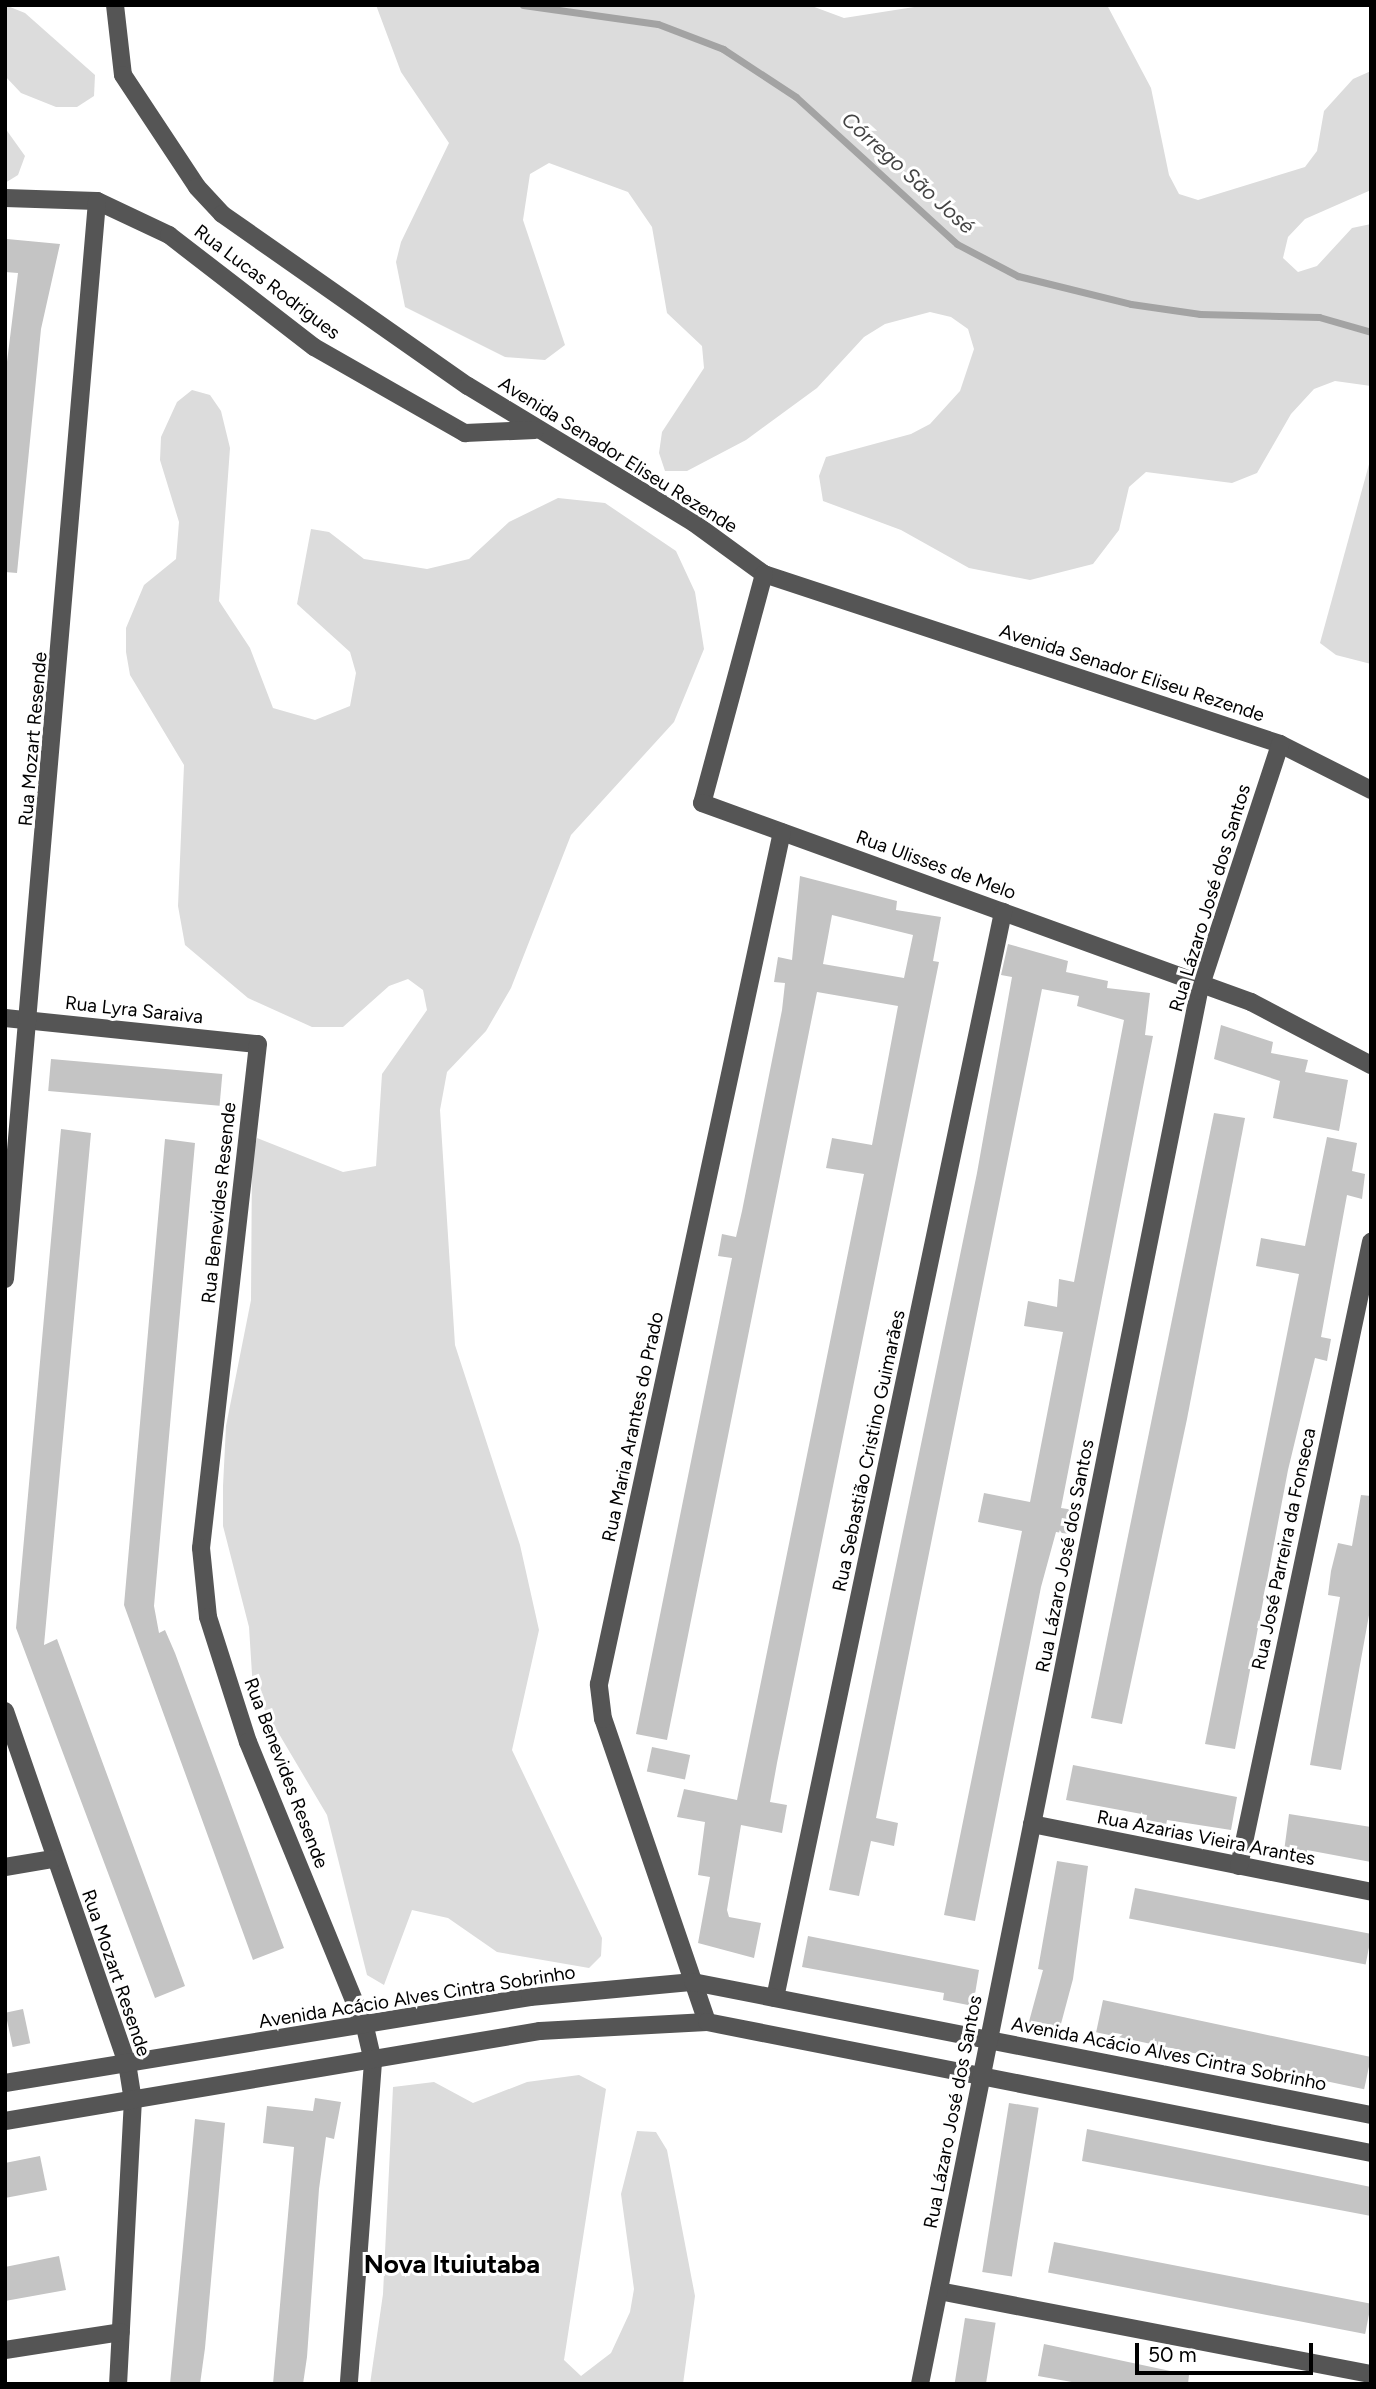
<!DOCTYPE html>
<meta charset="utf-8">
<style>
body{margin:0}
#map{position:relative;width:1376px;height:2389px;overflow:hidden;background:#fff;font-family:Figtree,sans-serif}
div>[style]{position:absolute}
.green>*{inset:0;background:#dcdcdc}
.stream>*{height:7px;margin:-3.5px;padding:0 3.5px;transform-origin:3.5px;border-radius:3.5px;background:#a3a3a3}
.building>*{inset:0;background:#c4c4c4;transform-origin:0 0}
.minor>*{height:18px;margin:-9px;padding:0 9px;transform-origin:9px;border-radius:9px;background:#555}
span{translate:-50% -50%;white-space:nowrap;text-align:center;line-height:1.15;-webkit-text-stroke:6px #fff;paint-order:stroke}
.street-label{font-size:19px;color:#000}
.water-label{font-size:21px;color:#444;font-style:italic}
.district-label{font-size:26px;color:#000;font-weight:700}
.frame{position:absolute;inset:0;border:7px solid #000;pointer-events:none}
.scale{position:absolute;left:1135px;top:2343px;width:178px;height:32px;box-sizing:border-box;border:4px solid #000;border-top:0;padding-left:9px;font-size:21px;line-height:24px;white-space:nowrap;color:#000;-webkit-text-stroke:5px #fff;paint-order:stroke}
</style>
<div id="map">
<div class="green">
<i style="clip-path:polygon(5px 5px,25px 13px,95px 75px,94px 96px,77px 107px,56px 107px,21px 93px,5px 76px)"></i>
<i style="clip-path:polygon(376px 5px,809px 5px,844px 18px,927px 5px,1107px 5px,1151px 88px,1169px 175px,1179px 194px,1198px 200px,1305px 167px,1317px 151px,1324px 111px,1353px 79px,1371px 71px,1371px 190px,1305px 219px,1288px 237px,1283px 258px,1298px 272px,1317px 266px,1352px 228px,1371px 224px,1371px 386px,1335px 381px,1314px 389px,1291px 414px,1257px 473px,1232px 483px,1146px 472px,1129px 487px,1119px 530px,1093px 564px,1030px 580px,969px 568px,901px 530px,823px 501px,819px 476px,826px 457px,911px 434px,930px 424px,960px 391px,974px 349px,968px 329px,951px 317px,930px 312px,885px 324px,864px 337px,817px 388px,746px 440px,687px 471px,665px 471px,659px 453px,662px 432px,704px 368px,702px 346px,667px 313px,652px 227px,628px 192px,549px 163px,530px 174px,523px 220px,565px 345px,545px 360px,505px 357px,405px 307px,396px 262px,401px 242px,449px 143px,401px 72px)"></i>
<i style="clip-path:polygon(5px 128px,25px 156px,18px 175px,5px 183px)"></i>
<i style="clip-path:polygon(192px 390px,210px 395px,221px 411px,230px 448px,219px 601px,250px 648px,273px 708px,315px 720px,350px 706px,356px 673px,350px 652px,297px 604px,311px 529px,329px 532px,364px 559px,427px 569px,469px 559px,509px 522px,558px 498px,605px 503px,676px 551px,695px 592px,704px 649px,674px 722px,571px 835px,511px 988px,486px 1031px,447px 1072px,440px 1110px,455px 1345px,520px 1545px,539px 1630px,512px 1750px,602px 1938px,601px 1956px,589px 1968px,497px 1952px,448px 1918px,412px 1910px,384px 1985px,367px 1975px,327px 1815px,253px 1690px,249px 1627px,223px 1526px,223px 1486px,226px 1426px,251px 1300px,252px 1157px,257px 1138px,343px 1172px,376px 1166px,382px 1074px,427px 1010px,423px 990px,408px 979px,389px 986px,343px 1027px,312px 1027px,248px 998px,185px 945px,178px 906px,184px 765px,130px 675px,126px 652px,126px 628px,144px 585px,176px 559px,179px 522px,160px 460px,161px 437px,177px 402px)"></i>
<i style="clip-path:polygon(1371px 457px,1371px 664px,1336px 655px,1320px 643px)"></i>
<i style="clip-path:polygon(579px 2075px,606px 2089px,564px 2360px,581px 2376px,611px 2353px,630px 2312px,634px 2289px,621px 2194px,637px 2131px,656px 2132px,667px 2150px,695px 2296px,683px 2384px,370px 2384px,383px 2294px,393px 2087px,434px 2082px,473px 2103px,527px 2082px)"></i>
</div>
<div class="stream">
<i style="left:523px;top:5px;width:136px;rotate:8deg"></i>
<i style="left:658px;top:24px;width:70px;rotate:21deg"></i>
<i style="left:723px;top:49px;width:87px;rotate:33.3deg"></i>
<i style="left:796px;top:97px;width:218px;rotate:42.4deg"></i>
<i style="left:957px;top:244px;width:69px;rotate:27.7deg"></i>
<i style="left:1018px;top:276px;width:116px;rotate:13.9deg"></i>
<i style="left:1131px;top:304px;width:70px;rotate:8.2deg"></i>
<i style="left:1200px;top:314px;width:119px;rotate:1.4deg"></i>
<i style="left:1319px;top:317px;width:54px;rotate:16.1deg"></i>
</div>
<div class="building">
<i style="clip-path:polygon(7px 239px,60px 244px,41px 329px,17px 573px,5px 572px,5px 378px,18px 273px,5px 272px)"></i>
<i style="clip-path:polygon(evenodd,800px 876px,897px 901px,896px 910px,941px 917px,933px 961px,939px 962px,777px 1763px,770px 1802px,787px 1805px,782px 1833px,741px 1825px,727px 1910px,729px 1917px,761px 1923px,754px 1958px,698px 1943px,710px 1877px,698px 1875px,705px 1822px,677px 1817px,684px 1789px,737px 1800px,864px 1174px,826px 1168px,832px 1138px,872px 1145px,898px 1006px,817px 992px,667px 1740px,636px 1734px,732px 1258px,718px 1256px,722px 1234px,736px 1237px,742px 1211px,782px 1010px,785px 983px,774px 982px,778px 957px,792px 960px,800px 876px,832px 915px,913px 935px,904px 978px,823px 964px,832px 915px)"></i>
<i style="clip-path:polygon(1008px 944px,1068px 961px,1066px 972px,1108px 981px,1107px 988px,1150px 993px,1145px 1035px,1153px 1036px,1061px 1508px,1074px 1510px,1069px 1534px,1056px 1532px,1041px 1587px,975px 1921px,944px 1915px,1022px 1531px,978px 1522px,984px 1493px,1030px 1502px,1063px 1332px,1024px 1326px,1028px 1301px,1057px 1307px,1059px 1279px,1074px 1282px,1124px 1020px,1077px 1006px,1079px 996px,1042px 989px,876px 1818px,898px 1823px,894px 1846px,871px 1841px,859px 1896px,829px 1890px,977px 1173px,1012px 977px,1001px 975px)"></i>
<i style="clip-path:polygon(1221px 1025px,1273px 1042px,1271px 1053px,1308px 1060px,1305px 1072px,1348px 1080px,1339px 1131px,1273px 1118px,1280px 1081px,1214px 1059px)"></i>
<i style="left:51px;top:1059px;width:172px;height:32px;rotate:5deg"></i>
<i style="clip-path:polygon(1214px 1113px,1245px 1118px,1187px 1419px,1122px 1724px,1091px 1718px)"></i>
<i style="clip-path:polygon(61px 1129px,91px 1133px,44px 1645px,57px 1639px,185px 1986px,155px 1998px,16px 1628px)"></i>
<i style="clip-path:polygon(1327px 1137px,1357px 1143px,1352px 1171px,1365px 1174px,1362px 1199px,1347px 1195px,1321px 1337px,1331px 1339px,1327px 1361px,1315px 1358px,1288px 1470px,1235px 1749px,1205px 1744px,1299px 1274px,1256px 1266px,1261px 1238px,1305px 1246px)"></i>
<i style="clip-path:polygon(165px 1139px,195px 1143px,154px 1606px,159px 1633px,165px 1630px,175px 1653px,284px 1948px,253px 1960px,124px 1605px)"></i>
<i style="clip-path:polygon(1361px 1495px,1371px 1496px,1371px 1604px,1341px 1770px,1310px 1765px,1340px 1597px,1328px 1595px,1331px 1571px,1338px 1543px,1352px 1546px)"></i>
<i style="left:652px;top:1747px;width:39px;height:25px;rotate:12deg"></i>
<i style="clip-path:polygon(1073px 1765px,1237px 1797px,1231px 1830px,1167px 1820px,1165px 1831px,1145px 1827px,1147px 1815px,1066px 1800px)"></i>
<i style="clip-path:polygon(1289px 1814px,1371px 1827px,1371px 1862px,1307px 1850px,1305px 1861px,1283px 1859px)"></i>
<i style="clip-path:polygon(1057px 1861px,1088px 1866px,1073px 1979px,1058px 2035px,1027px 2029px,1043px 1970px,1038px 1969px)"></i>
<i style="left:1135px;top:1888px;width:241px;height:31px;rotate:11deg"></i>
<i style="clip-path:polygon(808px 1936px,979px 1970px,973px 2006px,943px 2000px,944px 1993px,802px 1967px)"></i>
<i style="left:1103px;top:2000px;width:274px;height:33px;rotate:12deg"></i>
<i style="left:23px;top:2009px;width:35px;height:18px;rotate:78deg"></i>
<i style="clip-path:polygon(315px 2098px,341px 2102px,334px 2139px,326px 2137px,319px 2189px,307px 2357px,303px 2384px,273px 2384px,294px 2147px,263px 2143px,267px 2106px,313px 2111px)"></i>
<i style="left:1009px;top:2103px;width:30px;height:171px;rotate:9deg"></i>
<i style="clip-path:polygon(195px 2119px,225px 2123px,205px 2348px,200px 2384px,170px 2384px)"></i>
<i style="clip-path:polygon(1087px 2129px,1371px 2187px,1371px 2216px,1082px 2161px)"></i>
<i style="clip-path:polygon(40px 2156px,47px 2190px,5px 2198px,5px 2163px)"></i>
<i style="left:1054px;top:2242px;width:323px;height:31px;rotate:11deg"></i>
<i style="clip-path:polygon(59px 2256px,66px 2290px,5px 2301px,5px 2267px)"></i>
<i style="left:965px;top:2318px;width:31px;height:67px;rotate:9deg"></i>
<i style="clip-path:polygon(1044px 2344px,1189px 2375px,1188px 2384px,1083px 2384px,1038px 2376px)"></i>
</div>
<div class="minor">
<i style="left:115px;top:5px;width:70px;rotate:83.5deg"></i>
<i style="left:123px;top:75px;width:134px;rotate:56.5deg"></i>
<i style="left:197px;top:187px;width:37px;rotate:47deg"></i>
<i style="left:222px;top:214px;width:300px;rotate:35deg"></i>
<i style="left:468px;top:386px;width:264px;rotate:31.2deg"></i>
<i style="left:694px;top:523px;width:87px;rotate:36.1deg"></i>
<i style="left:764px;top:574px;width:543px;rotate:18.23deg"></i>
<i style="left:1280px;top:744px;width:102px;rotate:26.8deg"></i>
<i style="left:5px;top:198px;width:92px;rotate:1.9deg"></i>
<i style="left:97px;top:201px;width:80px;rotate:25.3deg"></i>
<i style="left:169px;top:235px;width:183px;rotate:37.7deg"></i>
<i style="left:314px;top:347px;width:174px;rotate:29.7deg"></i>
<i style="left:465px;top:433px;width:70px;rotate:-2.5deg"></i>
<i style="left:764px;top:574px;width:237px;rotate:105.1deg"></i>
<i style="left:702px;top:803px;width:584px;rotate:19.92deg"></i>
<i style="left:1251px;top:1002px;width:136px;rotate:27.7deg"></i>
<i style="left:5px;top:1018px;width:254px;rotate:5.9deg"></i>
<i style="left:258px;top:1044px;width:507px;rotate:96.45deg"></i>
<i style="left:201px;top:1548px;width:69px;rotate:84.2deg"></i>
<i style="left:208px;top:1617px;width:131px;rotate:72.3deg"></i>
<i style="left:248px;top:1742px;width:308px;rotate:67.7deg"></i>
<i style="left:365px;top:2027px;width:36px;rotate:77deg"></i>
<i style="left:373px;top:2062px;width:323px;rotate:94.3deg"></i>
<i style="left:5px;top:1279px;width:1082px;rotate:-85.12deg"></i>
<i style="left:5px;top:1711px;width:373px;rotate:70.9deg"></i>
<i style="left:127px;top:2063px;width:36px;rotate:81deg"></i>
<i style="left:133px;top:2099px;width:285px;rotate:93deg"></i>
<i style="left:1032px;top:1824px;width:346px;rotate:11.3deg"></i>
<i style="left:1239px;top:1866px;width:638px;rotate:-78.06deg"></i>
<i style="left:5px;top:1867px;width:49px;rotate:-9.5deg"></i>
<i style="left:775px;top:1998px;width:1110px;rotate:-78.14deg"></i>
<i style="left:707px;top:2022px;width:320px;rotate:-108.9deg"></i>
<i style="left:603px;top:1719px;width:35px;rotate:-97deg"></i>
<i style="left:599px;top:1684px;width:871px;rotate:-77.88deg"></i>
<i style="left:5px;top:2083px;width:532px;rotate:-9.3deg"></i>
<i style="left:530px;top:1997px;width:164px;rotate:-5.3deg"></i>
<i style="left:693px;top:1982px;width:691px;rotate:11.1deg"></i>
<i style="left:5px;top:2121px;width:543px;rotate:-9.55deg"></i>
<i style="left:540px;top:2031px;width:167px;rotate:-3.1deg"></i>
<i style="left:707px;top:2022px;width:677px;rotate:11.16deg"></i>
<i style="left:939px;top:2291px;width:440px;rotate:10.9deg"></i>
<i style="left:5px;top:2350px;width:117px;rotate:-8.8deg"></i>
<i style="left:920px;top:2384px;width:1421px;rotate:-78.67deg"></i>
<i style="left:1199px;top:991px;width:260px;rotate:-71.8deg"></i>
</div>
<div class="street-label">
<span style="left:267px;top:282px;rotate:37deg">Rua Lucas Rodrigues</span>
<span style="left:618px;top:455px;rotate:32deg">Avenida Senador Eliseu Rezende</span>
<span style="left:1132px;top:673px;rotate:18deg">Avenida Senador Eliseu Rezende</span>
<span style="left:33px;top:739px;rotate:-85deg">Rua Mozart Resende</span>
<span style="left:936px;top:865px;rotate:20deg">Rua Ulisses de Melo</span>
<span style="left:1210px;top:898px;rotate:-73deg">Rua Lázaro José dos Santos</span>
<span style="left:134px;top:1010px;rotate:6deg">Rua Lyra Saraiva</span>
<span style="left:219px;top:1203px;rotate:-84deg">Rua Benevides Resende</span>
<span style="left:633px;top:1427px;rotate:-78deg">Rua Maria Arantes do Prado</span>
<span style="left:869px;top:1451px;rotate:-78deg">Rua Sebastião Cristino Guimarães</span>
<span style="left:1284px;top:1549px;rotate:-78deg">Rua José Parreira da Fonseca</span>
<span style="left:1065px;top:1556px;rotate:-79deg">Rua Lázaro José dos Santos</span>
<span style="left:286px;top:1773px;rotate:69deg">Rua Benevides Resende</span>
<span style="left:1206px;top:1838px;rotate:11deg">Rua Azarias Vieira Arantes</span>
<span style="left:116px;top:1973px;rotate:71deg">Rua Mozart Resende</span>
<span style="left:417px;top:1997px;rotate:-9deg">Avenida Acácio Alves Cintra Sobrinho</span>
<span style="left:1169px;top:2054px;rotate:11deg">Avenida Acácio Alves Cintra Sobrinho</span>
<span style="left:953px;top:2112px;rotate:-79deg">Rua Lázaro José dos Santos</span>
</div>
<div class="water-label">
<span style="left:908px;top:173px;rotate:42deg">Córrego São José</span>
</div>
<div class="district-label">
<span style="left:452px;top:2265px">Nova Ituiutaba</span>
</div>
<div class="frame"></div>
<div class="scale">50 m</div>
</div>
